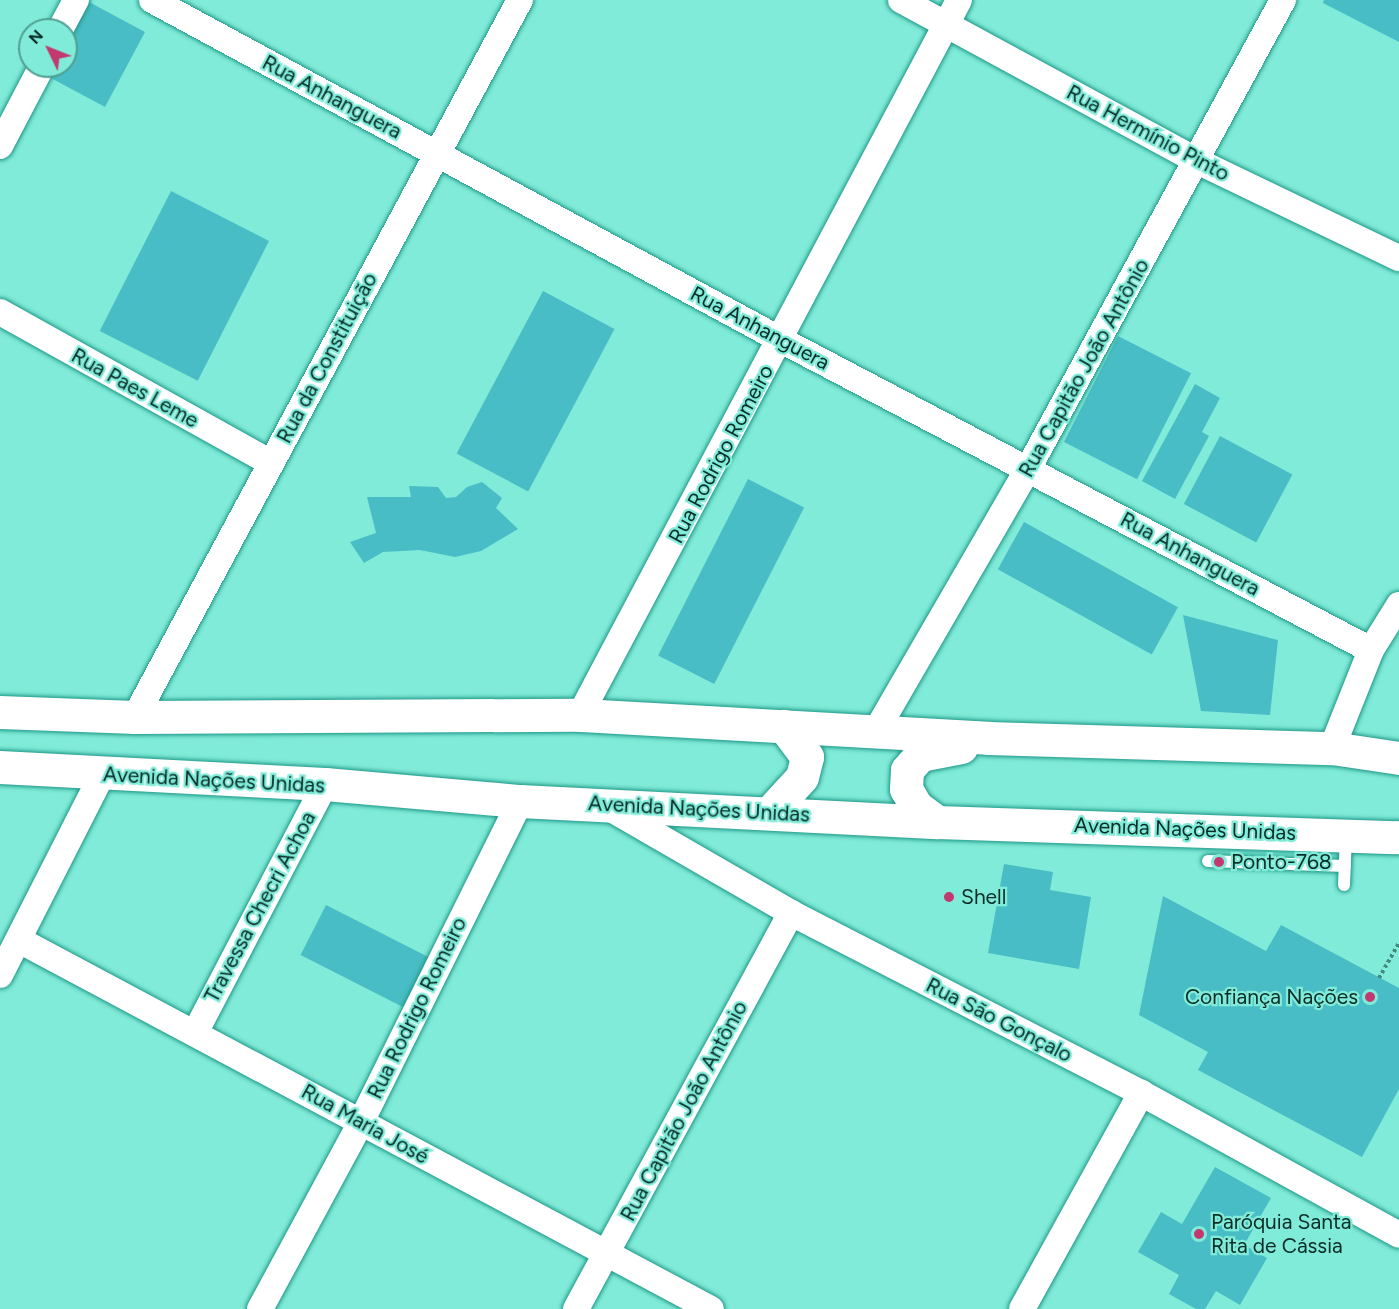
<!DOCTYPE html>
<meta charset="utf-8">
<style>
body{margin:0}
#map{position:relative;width:1399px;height:1309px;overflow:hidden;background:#80ebd8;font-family:Figtree,sans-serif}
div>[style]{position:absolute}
.building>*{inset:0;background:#49bdc5;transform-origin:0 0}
.path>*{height:4px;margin-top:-2px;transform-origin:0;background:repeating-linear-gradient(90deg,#448b7f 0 3px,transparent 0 6px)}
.roads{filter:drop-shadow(0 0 2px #1d9787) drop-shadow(0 0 2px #1d9787)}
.service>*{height:12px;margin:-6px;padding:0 6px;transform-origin:6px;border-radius:6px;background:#fff}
.minor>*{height:26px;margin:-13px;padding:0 13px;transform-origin:13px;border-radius:13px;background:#fff}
.secondary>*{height:33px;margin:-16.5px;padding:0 16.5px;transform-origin:16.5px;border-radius:16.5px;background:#fff}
.dots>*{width:16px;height:16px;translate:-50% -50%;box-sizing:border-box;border:3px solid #80ebd8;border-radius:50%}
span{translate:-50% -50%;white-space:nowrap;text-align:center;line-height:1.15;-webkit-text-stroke:4.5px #80ebd8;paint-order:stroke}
.street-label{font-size:21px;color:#092c27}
.poi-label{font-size:21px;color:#092c27}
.left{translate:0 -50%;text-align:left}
.right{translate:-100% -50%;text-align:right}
.north{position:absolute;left:18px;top:18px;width:60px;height:60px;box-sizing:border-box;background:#80ebd8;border:2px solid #509f91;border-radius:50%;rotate:313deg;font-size:16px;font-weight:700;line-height:24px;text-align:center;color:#092c27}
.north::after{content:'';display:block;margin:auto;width:21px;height:27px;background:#c3386e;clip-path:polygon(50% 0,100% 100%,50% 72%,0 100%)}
</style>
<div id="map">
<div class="building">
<i style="clip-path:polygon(1324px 0,1399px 0,1399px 42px,1323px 3px)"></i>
<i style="clip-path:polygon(89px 2px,145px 32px,105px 107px,49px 77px,55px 66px,66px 66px,66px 45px)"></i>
<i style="left:171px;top:191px;width:110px;height:157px;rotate:27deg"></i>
<i style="left:543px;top:291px;width:81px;height:184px;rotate:28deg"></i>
<i style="left:1118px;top:336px;width:82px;height:119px;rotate:27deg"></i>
<i style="clip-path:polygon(1195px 384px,1220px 398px,1202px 432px,1209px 436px,1175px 499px,1142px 481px)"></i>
<i style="left:1220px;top:436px;width:82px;height:77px;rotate:28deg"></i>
<i style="left:748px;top:479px;width:63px;height:198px;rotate:27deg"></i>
<i style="clip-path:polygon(482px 482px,502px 498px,496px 508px,518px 529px,481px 551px,455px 557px,420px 550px,383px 552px,364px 563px,350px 542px,376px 533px,367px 497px,411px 497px,409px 486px,438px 487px,446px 498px,456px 497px,467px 487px)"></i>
<i style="left:1024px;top:522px;width:176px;height:54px;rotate:29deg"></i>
<i style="clip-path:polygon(1183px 615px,1278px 640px,1270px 715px,1201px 711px)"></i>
<i style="clip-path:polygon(1004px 864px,1053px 872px,1050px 890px,1091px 897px,1079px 969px,988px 953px)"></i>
<i style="clip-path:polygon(1163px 896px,1266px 951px,1281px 925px,1399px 988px,1399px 1089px,1362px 1157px,1198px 1070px,1208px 1052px,1139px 1015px)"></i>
<i style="left:326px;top:905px;width:117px;height:56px;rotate:27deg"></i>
<i style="clip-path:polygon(1215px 1167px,1271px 1198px,1244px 1245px,1267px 1258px,1240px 1305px,1216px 1291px,1205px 1309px,1196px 1309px,1169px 1294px,1179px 1275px,1138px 1252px,1161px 1212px,1182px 1224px)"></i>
</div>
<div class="path">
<i style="left:1379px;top:978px;width:40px;rotate:-60.3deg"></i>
</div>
<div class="roads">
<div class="service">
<i style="left:1208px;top:861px;width:137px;rotate:2.1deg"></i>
<i style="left:1344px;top:885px;width:50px;rotate:-87.7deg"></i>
</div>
<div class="minor">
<i style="left:152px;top:0;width:715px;rotate:28.39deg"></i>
<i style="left:781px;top:340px;width:666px;rotate:27.72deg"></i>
<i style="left:901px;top:0;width:337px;rotate:28.5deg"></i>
<i style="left:1197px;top:161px;width:224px;rotate:25.7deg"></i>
<i style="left:60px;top:30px;width:34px;rotate:-62deg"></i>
<i style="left:0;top:146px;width:90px;rotate:-62.3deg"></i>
<i style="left:0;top:312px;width:310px;rotate:29.1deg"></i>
<i style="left:580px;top:715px;width:809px;rotate:-62.07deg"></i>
<i style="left:135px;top:717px;width:814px;rotate:-61.77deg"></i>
<i style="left:876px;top:731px;width:303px;rotate:-59.9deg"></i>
<i style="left:1028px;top:469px;width:534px;rotate:-61.47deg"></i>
<i style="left:1332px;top:748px;width:105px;rotate:-68.3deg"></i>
<i style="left:1371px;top:650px;width:53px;rotate:-58.1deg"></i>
<i style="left:606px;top:806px;width:214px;rotate:30deg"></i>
<i style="left:791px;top:913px;width:394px;rotate:27.2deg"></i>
<i style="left:1141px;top:1093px;width:294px;rotate:28.8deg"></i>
<i style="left:19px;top:940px;width:784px;rotate:28.07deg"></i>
<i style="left:0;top:975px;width:225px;rotate:-63deg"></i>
<i style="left:196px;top:1031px;width:279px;rotate:-62.4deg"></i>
<i style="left:260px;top:1309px;width:213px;rotate:-61.6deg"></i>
<i style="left:361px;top:1122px;width:358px;rotate:-63.6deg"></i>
<i style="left:576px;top:1309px;width:451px;rotate:-61.5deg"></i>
<i style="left:1022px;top:1309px;width:247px;rotate:-61.1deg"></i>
</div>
<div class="secondary">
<i style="left:0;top:712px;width:135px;rotate:2.1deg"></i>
<i style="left:135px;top:717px;width:445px;rotate:-0.3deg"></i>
<i style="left:580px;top:715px;width:409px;rotate:3.2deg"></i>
<i style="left:988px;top:738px;width:344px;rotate:1.7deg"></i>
<i style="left:1332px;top:748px;width:68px;rotate:8.5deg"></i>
<i style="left:0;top:767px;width:325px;rotate:3deg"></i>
<i style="left:325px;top:784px;width:196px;rotate:5deg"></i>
<i style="left:520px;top:801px;width:418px;rotate:2.9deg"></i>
<i style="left:937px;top:822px;width:462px;rotate:1.9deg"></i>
<i style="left:770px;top:812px;width:47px;rotate:-47.6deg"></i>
<i style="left:802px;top:777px;width:21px;rotate:-76deg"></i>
<i style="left:807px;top:757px;width:39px;rotate:-127deg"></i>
<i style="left:937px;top:822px;width:26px;rotate:-143deg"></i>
<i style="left:916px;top:806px;width:20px;rotate:-120deg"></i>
<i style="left:906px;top:789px;width:19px;rotate:-87deg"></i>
<i style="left:907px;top:770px;width:20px;rotate:-49deg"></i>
<i style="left:920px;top:755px;width:42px;rotate:-11deg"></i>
</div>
</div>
<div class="dots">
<i style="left:1219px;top:862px;background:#c3386e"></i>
<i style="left:949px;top:897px;background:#c3386e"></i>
<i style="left:1370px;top:997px;background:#c3386e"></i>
<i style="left:1199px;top:1234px;background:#c3386e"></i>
</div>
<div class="street-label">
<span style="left:332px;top:97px;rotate:28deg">Rua Anhanguera</span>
<span style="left:1148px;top:133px;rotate:28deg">Rua Hermínio Pinto</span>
<span style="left:760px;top:328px;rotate:28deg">Rua Anhanguera</span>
<span style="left:327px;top:358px;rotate:-62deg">Rua da Constituição</span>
<span style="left:1084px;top:368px;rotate:-61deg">Rua Capitão João Antônio</span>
<span style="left:135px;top:388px;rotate:29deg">Rua Paes Leme</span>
<span style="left:721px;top:454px;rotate:-62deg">Rua Rodrigo Romeiro</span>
<span style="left:1190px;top:554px;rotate:28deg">Rua Anhanguera</span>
<span style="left:214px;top:780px;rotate:3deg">Avenida Nações Unidas</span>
<span style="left:699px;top:809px;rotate:3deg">Avenida Nações Unidas</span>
<span style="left:1185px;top:829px;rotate:2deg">Avenida Nações Unidas</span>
<span style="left:260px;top:907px;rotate:-62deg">Travessa Checri Achoa</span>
<span style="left:417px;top:1008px;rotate:-64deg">Rua Rodrigo Romeiro</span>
<span style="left:999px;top:1020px;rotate:27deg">Rua São Gonçalo</span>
<span style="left:684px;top:1111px;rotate:-62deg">Rua Capitão João Antônio</span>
<span style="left:365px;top:1124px;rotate:29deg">Rua Maria José</span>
</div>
<div class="poi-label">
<span class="left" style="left:1231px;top:862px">Ponto-768</span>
<span class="left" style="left:961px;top:897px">Shell</span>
<span class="right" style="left:1358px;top:997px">Confiança Nações</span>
<span class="left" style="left:1211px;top:1234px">Paróquia Santa<br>Rita de Cássia</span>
</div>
<div class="north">N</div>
</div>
